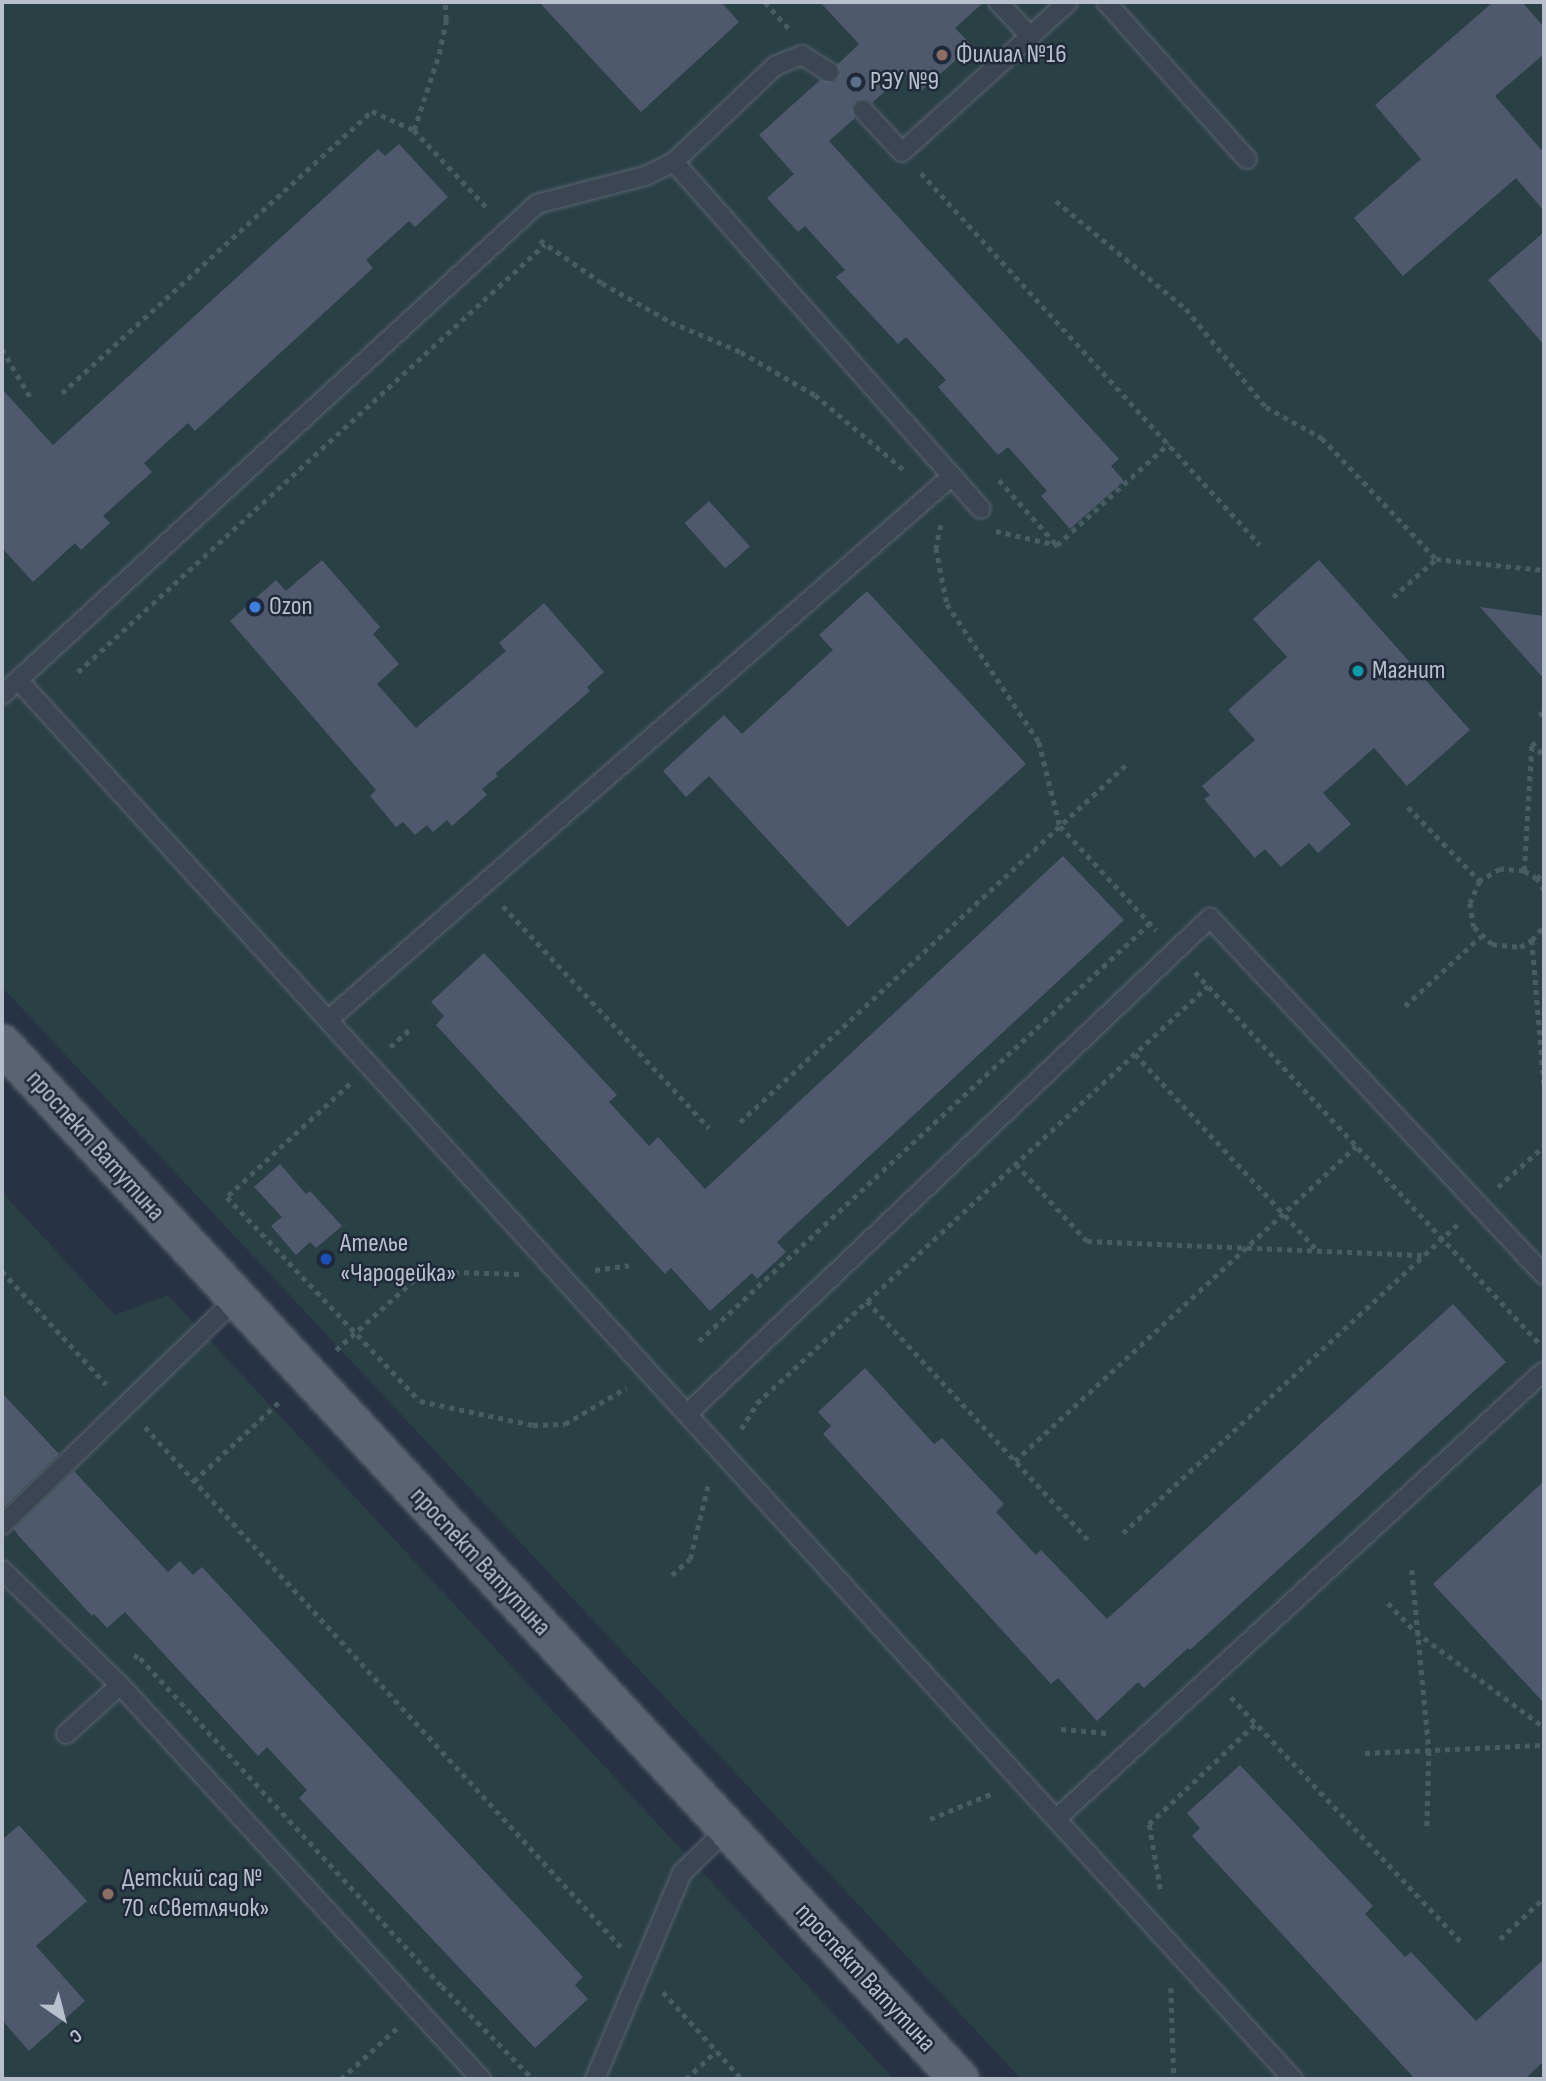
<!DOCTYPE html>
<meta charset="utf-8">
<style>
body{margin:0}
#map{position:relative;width:1546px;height:2081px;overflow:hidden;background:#273244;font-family:"Sofia Sans Condensed",sans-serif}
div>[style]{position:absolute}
.green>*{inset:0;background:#294045}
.building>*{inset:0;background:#4e596d;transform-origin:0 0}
.path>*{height:4.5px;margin-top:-2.25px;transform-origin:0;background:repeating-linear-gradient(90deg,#485d61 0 5px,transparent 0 10px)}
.roads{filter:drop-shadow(0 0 2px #5a6271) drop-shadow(0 0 2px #5a6271)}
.service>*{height:18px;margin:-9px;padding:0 9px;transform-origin:9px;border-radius:9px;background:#3c4553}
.primary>*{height:38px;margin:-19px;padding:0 19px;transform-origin:19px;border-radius:19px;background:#5a6373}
.dots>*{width:19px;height:19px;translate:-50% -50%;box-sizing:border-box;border:4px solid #202939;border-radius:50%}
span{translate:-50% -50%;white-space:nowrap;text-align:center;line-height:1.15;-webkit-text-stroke:5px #202939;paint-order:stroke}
.poi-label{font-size:26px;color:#b9c0cd}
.left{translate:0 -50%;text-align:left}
.street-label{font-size:26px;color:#b9c0cd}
.frame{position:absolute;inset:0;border:4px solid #b9c0cd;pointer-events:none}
.north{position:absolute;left:28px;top:1983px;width:70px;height:70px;-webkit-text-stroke:5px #202939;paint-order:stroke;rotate:145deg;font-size:19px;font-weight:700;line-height:28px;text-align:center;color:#b9c0cd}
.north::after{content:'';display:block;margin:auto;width:24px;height:32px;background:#b9c0cd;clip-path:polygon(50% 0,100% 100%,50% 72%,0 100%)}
</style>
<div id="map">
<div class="green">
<i style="clip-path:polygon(2px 2px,1544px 2px,1544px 2079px,1021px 2079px,2px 987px)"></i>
<i style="clip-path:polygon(2px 1192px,115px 1315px,168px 1295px,894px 2079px,2px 2079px)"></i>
</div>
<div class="building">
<i style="clip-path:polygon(539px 2px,721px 2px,739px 22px,641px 112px)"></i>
<i style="clip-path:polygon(820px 2px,984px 2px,955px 28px,972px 46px,921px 91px,905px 73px,872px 103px,866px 99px,856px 101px,852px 107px,855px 118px,829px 141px,1119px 459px,1111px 466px,1124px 481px,1070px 529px,1041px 496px,1047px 491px,1008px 447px,998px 455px,938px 387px,946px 380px,906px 337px,898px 344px,836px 277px,845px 270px,805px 226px,798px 232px,767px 198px,794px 174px,759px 135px,820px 80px,835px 82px,840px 73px,837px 65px,859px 44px)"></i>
<i style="clip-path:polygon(1493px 2px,1522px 2px,1544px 27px,1544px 54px,1495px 96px,1544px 153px,1544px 211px,1516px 178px,1403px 276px,1354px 218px,1421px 159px,1375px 105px)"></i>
<i style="clip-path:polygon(399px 144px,448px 197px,415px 227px,409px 221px,366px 260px,373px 268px,195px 431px,188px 423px,144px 463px,152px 472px,103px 516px,110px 523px,81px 550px,75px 543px,33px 582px,2px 548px,2px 389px,53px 445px,378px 149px,385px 156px)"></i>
<i style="clip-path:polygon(1544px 232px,1544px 345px,1488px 280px)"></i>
<i style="left:709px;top:501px;width:61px;height:33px;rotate:48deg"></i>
<i style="clip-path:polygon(322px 560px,380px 627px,373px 634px,399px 664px,377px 684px,416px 728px,506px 651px,499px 643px,544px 603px,604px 672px,587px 687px,590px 691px,495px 774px,498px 776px,482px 789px,487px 795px,452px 826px,447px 820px,433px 832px,427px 825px,415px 835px,403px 822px,396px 827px,370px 796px,376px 790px,230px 621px,276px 580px,286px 591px)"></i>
<i style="clip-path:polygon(1319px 560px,1470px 730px,1407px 786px,1374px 748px,1323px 793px,1351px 824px,1318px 853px,1309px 843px,1281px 867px,1265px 849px,1255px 858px,1204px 799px,1210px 795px,1202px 786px,1255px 740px,1228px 710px,1287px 657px,1253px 619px)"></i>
<i style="clip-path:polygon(867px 591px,1026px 764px,848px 927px,709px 776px,686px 797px,663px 771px,724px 715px,742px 734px,833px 650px,819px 635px)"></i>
<i style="clip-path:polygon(1480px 607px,1544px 616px,1544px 679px)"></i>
<i style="clip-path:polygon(1063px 856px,1124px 920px,777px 1242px,786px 1252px,757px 1279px,752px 1273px,710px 1311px,671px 1268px,665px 1274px,436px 1025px,444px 1016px,431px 1002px,484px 953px,617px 1095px,609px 1102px,649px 1146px,658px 1137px,705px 1189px)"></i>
<i style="clip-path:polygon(280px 1164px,306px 1194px,310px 1191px,342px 1226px,316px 1248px,310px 1242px,296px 1255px,271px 1226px,282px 1217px,254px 1187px)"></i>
<i style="clip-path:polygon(1453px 1304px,1506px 1362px,1190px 1650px,1188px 1648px,1144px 1688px,1138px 1682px,1097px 1721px,1058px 1678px,1051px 1684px,823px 1434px,831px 1426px,818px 1412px,865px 1368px,934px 1444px,942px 1438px,1004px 1504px,996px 1512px,1036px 1555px,1041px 1550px,1107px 1619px)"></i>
<i style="clip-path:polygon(2px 1393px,59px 1454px,2px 1509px)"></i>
<i style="clip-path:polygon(74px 1471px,168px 1572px,180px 1561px,193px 1575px,202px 1567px,583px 1977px,575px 1985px,588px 1999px,535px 2048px,299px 1798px,307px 1790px,267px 1747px,258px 1756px,125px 1612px,107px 1628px,94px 1614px,92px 1616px,17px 1534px,14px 1529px)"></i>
<i style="clip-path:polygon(1544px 1481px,1544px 1703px,1433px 1584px)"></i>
<i style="clip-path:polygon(1240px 1765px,1373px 1906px,1365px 1914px,1405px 1957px,1411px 1952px,1476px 2021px,1544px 1959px,1544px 2061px,1525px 2079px,1415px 2079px,1192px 1836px,1200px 1828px,1187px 1813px)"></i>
<i style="clip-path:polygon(19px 1825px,87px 1901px,36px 1946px,85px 2001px,29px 2051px,2px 2020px,2px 1840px)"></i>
</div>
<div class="path">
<i style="left:765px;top:2px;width:38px;rotate:48deg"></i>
<i style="left:414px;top:130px;width:80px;rotate:-71.8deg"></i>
<i style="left:439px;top:54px;width:35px;rotate:-78deg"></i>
<i style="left:446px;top:20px;width:18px;rotate:-93deg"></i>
<i style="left:921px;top:173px;width:503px;rotate:47.66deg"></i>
<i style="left:1056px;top:201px;width:169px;rotate:39.7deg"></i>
<i style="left:1186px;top:309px;width:127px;rotate:50.8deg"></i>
<i style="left:1266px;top:407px;width:64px;rotate:29deg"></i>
<i style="left:1322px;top:438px;width:166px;rotate:46.7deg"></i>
<i style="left:1436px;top:559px;width:109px;rotate:5.8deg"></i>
<i style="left:540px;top:240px;width:75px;rotate:34.7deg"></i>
<i style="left:602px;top:283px;width:79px;rotate:29.5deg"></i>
<i style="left:671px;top:322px;width:76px;rotate:23.2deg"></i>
<i style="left:741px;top:352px;width:86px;rotate:30.2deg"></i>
<i style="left:815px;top:395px;width:116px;rotate:40.1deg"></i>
<i style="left:2px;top:349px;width:59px;rotate:59.5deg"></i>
<i style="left:62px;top:393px;width:419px;rotate:-42.3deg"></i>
<i style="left:372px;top:111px;width:46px;rotate:24.3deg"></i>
<i style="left:414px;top:130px;width:110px;rotate:46.8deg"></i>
<i style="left:999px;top:480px;width:86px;rotate:48.3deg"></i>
<i style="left:941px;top:525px;width:24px;rotate:102deg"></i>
<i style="left:936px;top:548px;width:57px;rotate:78.9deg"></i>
<i style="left:947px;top:604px;width:166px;rotate:56.3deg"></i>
<i style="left:1039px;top:742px;width:87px;rotate:76deg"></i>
<i style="left:1060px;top:826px;width:142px;rotate:47.3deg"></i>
<i style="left:996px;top:531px;width:63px;rotate:12.9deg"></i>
<i style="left:1057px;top:545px;width:151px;rotate:-42.3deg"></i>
<i style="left:1393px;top:597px;width:57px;rotate:-41.5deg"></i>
<i style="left:78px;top:672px;width:633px;rotate:-42.5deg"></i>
<i style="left:1539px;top:715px;width:6px;rotate:-31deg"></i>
<i style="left:1408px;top:807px;width:103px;rotate:45.8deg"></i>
<i style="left:1524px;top:871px;width:129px;rotate:-86.5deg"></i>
<i style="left:1532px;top:742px;width:18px;rotate:49deg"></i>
<i style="left:1537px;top:879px;width:11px;rotate:-49deg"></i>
<i style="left:1544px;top:890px;width:13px;rotate:-122deg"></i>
<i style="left:1537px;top:879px;width:15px;rotate:-148deg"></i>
<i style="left:1524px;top:871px;width:24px;rotate:-175deg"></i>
<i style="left:1500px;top:869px;width:23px;rotate:149deg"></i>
<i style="left:1480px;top:881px;width:24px;rotate:114deg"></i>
<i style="left:1470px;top:903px;width:24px;rotate:81deg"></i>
<i style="left:1474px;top:927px;width:25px;rotate:43deg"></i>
<i style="left:1492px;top:944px;width:28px;rotate:6deg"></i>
<i style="left:1520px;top:947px;width:14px;rotate:-30deg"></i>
<i style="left:1532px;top:940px;width:18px;rotate:-49deg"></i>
<i style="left:503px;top:906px;width:303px;rotate:47.1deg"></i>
<i style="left:1532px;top:940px;width:144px;rotate:85.2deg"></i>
<i style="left:1195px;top:972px;width:506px;rotate:47.16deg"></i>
<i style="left:1405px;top:1006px;width:103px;rotate:-42.6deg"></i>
<i style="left:390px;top:1047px;width:27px;rotate:-42deg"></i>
<i style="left:1135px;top:1054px;width:267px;rotate:47.1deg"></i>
<i style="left:350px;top:1084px;width:167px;rotate:137.4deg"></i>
<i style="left:227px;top:1197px;width:281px;rotate:46.6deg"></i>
<i style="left:420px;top:1401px;width:116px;rotate:12deg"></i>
<i style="left:533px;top:1425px;width:32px;rotate:-2deg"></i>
<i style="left:565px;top:1424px;width:71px;rotate:-30.5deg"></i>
<i style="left:740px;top:1122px;width:529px;rotate:-42.78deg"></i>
<i style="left:1016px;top:1164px;width:105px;rotate:47.3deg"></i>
<i style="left:1087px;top:1241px;width:335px;rotate:2.4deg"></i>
<i style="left:1498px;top:1187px;width:62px;rotate:-41.7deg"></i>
<i style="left:595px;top:1270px;width:34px;rotate:-8deg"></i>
<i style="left:2px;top:1271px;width:154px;rotate:47.4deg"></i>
<i style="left:867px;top:1301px;width:330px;rotate:47.2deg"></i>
<i style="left:699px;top:1341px;width:615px;rotate:-42.83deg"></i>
<i style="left:336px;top:1350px;width:118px;rotate:-41.9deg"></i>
<i style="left:424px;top:1271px;width:97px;rotate:1.8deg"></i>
<i style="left:145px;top:1427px;width:705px;rotate:47.53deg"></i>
<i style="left:741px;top:1429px;width:31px;rotate:-58deg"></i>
<i style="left:757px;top:1403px;width:614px;rotate:-42.76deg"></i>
<i style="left:1015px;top:1461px;width:464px;rotate:-42.7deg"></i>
<i style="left:194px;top:1481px;width:117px;rotate:-42.9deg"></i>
<i style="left:1123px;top:1533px;width:456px;rotate:-42.7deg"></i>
<i style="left:1412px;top:1570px;width:182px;rotate:84.6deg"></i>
<i style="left:1429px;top:1751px;width:80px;rotate:91.4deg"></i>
<i style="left:672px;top:1575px;width:24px;rotate:-42deg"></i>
<i style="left:690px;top:1559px;width:80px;rotate:-76.3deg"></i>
<i style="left:1388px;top:1603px;width:40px;rotate:46deg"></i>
<i style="left:1416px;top:1632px;width:159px;rotate:36.6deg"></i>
<i style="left:134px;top:1655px;width:7px;rotate:27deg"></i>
<i style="left:140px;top:1658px;width:446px;rotate:47.4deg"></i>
<i style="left:442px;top:1986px;width:130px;rotate:45.6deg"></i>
<i style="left:1231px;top:1697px;width:339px;rotate:46.8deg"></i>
<i style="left:1061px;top:1729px;width:47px;rotate:4.9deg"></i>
<i style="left:1365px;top:1753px;width:179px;rotate:-2.6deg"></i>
<i style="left:930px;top:1819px;width:68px;rotate:-22.4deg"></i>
<i style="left:1160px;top:1889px;width:66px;rotate:-99.6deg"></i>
<i style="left:1149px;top:1824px;width:147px;rotate:-43.3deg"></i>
<i style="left:1500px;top:1939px;width:60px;rotate:-43deg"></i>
<i style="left:1171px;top:1988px;width:91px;rotate:88.1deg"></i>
<i style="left:663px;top:1992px;width:118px;rotate:47.8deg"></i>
<i style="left:341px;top:2079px;width:76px;rotate:-42.3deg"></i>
<i style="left:686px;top:2079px;width:41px;rotate:-43deg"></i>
</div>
<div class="roads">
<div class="service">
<i style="left:998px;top:2px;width:47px;rotate:46.7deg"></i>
<i style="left:1106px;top:2px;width:211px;rotate:48.1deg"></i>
<i style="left:829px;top:72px;width:32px;rotate:-148deg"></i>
<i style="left:802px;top:55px;width:29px;rotate:158deg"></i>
<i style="left:775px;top:66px;width:139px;rotate:136.5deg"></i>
<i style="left:674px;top:162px;width:32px;rotate:154deg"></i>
<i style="left:645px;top:176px;width:112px;rotate:165.5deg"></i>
<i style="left:537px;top:204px;width:704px;rotate:137.47deg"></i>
<i style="left:18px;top:680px;width:1893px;rotate:47.66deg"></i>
<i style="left:863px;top:110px;width:57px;rotate:47.1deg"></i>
<i style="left:902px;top:152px;width:224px;rotate:-42.1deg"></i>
<i style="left:674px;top:162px;width:463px;rotate:48.5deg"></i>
<i style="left:2px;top:695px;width:22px;rotate:-43deg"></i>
<i style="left:328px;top:1020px;width:828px;rotate:-41.08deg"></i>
<i style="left:687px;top:1414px;width:721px;rotate:-43.48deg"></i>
<i style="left:1210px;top:918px;width:489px;rotate:46.9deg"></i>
<i style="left:2px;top:1525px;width:324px;rotate:-44deg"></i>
<i style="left:2px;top:1570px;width:165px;rotate:44.3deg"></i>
<i style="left:120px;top:1685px;width:534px;rotate:47.5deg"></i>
<i style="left:66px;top:1734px;width:73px;rotate:-42.2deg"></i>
<i style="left:1056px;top:1819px;width:662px;rotate:-42.55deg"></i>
<i style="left:595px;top:2079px;width:224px;rotate:-67.1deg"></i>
<i style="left:682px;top:1873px;width:63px;rotate:-44.4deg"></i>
</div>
<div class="primary">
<i style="left:2px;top:1044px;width:1410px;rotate:47.24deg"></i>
</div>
</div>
<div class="dots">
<i style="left:942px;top:55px;background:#8d6e63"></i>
<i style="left:856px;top:82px;background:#5c6f8a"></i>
<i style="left:255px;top:607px;background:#3f7fe0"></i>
<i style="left:1358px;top:671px;background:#0f9aa8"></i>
<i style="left:326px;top:1259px;background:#1a4fb4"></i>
<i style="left:108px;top:1894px;background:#8d6e63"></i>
</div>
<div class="poi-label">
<span class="left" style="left:956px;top:55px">Филиал №16</span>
<span class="left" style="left:870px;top:82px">РЭУ №9</span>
<span class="left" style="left:269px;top:607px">Ozon</span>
<span class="left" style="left:1372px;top:671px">Магнит</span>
<span class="left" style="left:340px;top:1259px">Ателье<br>«Чародейка»</span>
<span class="left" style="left:122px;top:1894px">Детский сад №<br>70 «Светлячок»</span>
</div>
<div class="street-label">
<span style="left:95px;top:1146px;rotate:48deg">проспект Ватутина</span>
<span style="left:480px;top:1562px;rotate:47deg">проспект Ватутина</span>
<span style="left:865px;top:1978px;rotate:47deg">проспект Ватутина</span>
</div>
<div class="frame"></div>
<div class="north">С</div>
</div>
